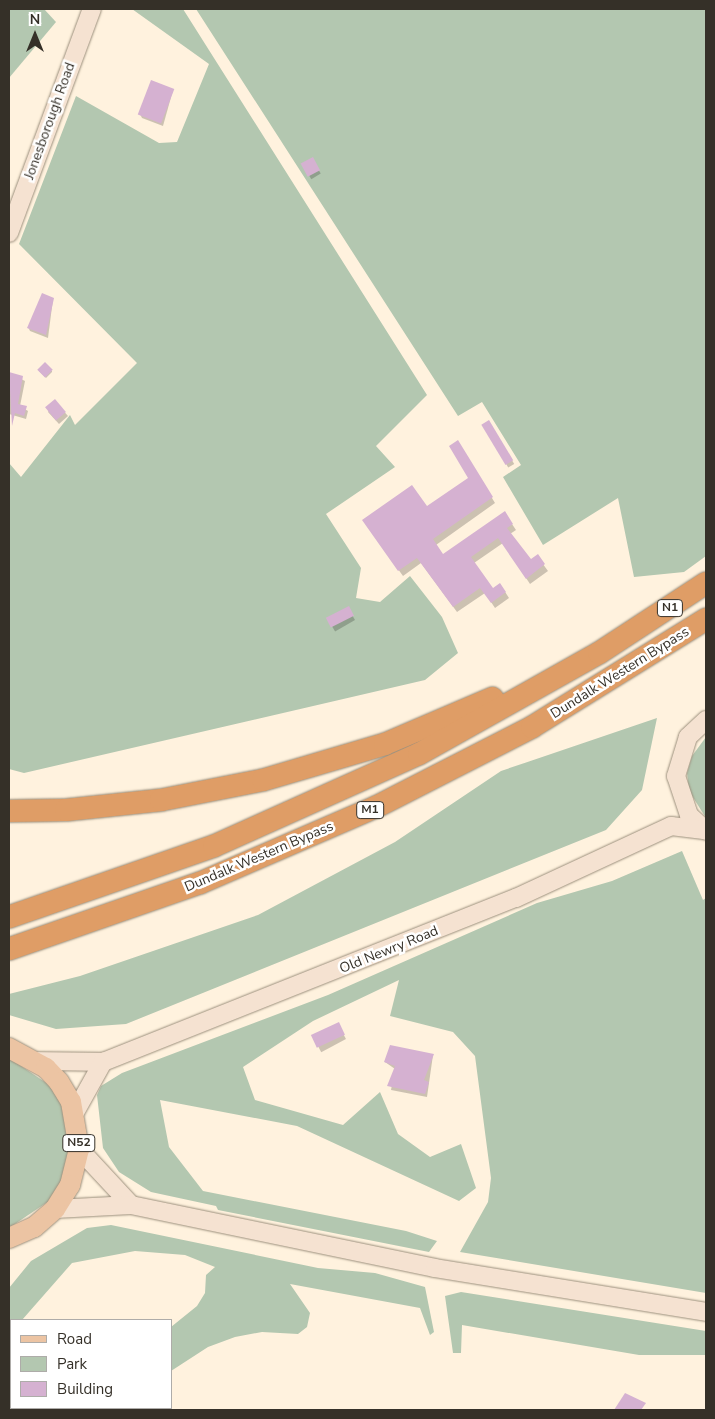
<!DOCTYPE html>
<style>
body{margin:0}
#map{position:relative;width:715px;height:1419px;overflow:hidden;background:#fff2de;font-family:"Nunito Sans",sans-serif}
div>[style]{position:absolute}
.green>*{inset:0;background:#b3c7b0}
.shadow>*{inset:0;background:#0003;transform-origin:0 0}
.building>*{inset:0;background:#d5b1d1;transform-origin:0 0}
.roads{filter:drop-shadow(0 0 1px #9c907d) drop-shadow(0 0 1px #9c907d)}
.secondary>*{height:18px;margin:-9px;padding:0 9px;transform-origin:9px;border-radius:9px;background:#f5e2d1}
.primary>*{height:20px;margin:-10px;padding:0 10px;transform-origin:10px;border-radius:10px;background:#ecc4a3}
.highway>*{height:22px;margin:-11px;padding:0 11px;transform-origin:11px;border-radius:11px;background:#df9d66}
span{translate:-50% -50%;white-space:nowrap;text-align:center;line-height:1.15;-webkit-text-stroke:5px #fff;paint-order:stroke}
.shield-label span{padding:1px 4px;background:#fff;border:1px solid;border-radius:4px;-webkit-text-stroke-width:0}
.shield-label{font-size:12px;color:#353028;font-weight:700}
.street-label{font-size:14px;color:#353028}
.frame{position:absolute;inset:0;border:10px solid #353028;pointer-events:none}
.legend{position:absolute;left:10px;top:1319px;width:162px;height:90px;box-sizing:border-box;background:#fff;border:1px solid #aeaca9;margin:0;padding:6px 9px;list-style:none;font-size:15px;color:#353028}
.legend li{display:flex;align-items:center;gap:10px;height:25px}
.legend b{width:25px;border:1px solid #aeaca9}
.north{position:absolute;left:10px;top:10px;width:50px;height:50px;-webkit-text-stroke:4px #fff;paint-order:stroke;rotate:0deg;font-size:14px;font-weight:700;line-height:20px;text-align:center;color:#353028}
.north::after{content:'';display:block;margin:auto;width:18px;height:22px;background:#353028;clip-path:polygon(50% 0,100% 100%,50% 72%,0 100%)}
</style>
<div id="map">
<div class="green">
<i style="clip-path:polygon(9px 9px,44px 9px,56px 22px,9px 78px)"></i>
<i style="clip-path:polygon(132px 9px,183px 9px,427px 395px,376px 446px,395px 467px,326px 514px,361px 568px,356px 598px,380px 602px,410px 576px,442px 617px,458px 653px,425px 680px,24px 773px,9px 769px,9px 463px,21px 477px,70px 415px,75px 425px,137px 363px,19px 244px,76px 96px,159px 143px,177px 142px,209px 64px)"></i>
<i style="clip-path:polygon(196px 9px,706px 9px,706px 556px,684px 572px,634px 577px,618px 498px,543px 545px,503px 477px,521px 465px,482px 402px,458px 416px)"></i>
<i style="clip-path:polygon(657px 718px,642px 790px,606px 830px,126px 1024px,56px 1029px,9px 1015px,9px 994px,80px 976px,258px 915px,395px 842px,501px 771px)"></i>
<i style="clip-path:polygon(706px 737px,706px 818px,689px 791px,687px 773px,692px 756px)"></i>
<i style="clip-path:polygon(682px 851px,703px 900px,706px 898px,706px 1293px,460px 1252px,488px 1202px,491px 1178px,475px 1056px,453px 1032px,390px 1016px,399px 980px,313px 1021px,243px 1067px,255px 1100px,343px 1125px,380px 1092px,398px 1134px,430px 1157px,461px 1144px,476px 1188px,459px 1201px,297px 1126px,160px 1100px,169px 1147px,203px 1191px,406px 1231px,437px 1241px,429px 1252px,218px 1210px,216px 1206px,151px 1192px,119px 1172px,103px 1148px,97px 1095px,101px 1086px,122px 1073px,328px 995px,537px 903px,612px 881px)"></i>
<i style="clip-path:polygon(9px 1058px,48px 1084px,62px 1105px,70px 1130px,70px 1155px,63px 1180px,49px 1201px,9px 1228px)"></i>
<i style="clip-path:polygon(111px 1225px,318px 1268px,375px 1273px,425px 1287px,434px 1332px,430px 1335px,420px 1308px,290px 1284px,310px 1313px,307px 1327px,298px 1334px,262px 1332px,235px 1337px,208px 1347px,171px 1371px,171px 1327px,197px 1306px,205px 1293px,206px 1275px,215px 1267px,185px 1255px,135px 1251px,72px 1263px,22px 1320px,11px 1320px,9px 1410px,9px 1288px,31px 1261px,87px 1228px)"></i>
<i style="clip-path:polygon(461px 1292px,706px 1331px,706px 1355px,639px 1355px,462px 1325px,461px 1353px,453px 1353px,445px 1296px)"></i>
</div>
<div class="shadow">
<i style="clip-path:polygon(173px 90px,163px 126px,142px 118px,140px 114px)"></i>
<i style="left:312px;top:159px;width:17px;height:11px;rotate:59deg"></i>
<i style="clip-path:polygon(53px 299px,48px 338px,30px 331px,28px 327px)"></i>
<i style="clip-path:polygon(39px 371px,52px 371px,52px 372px,46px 378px)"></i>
<i style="clip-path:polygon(9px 373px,25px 381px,20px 406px,28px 411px,26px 419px,9px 414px)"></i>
<i style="clip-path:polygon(55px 401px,68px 416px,59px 424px,48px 412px)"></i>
<i style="left:489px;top:422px;width:49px;height:7px;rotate:59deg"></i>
<i style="clip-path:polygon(458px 442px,495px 503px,436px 545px,443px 556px,512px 524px,516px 530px,510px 534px,531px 561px,537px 556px,548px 571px,530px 584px,503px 543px,474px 563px,492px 590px,500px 584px,509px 598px,495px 608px,485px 593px,457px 612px,421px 563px,403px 576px,367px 526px,427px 508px,470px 479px)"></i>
<i style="left:348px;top:608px;width:14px;height:23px;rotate:60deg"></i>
<i style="left:338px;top:1024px;width:17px;height:28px;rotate:62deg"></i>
<i style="clip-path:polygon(433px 1055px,427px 1097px,391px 1090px,395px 1069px,385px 1062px)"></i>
</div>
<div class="building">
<i style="left:151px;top:80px;width:25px;height:37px;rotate:21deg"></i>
<i style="left:313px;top:157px;width:15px;height:14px;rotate:62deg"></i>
<i style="clip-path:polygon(42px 293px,54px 298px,46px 335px,27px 328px)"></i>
<i style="left:45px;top:362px;width:11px;height:11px;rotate:45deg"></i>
<i style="clip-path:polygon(9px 372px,23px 376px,18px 404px,27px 406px,24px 416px,15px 413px,12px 426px)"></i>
<i style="left:55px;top:399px;width:17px;height:13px;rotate:50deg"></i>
<i style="left:489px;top:420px;width:47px;height:9px;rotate:59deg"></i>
<i style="clip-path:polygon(458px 440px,493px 497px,433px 539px,443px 554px,505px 511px,513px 524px,507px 528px,531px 559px,538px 554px,545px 564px,526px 579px,498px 538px,471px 557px,493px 588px,500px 583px,506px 592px,491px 603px,480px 588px,453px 607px,417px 558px,398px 571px,362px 520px,412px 485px,427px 506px,468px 478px,449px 446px)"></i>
<i style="left:349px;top:606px;width:11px;height:26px;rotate:63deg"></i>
<i style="left:339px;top:1022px;width:14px;height:31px;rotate:65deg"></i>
<i style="clip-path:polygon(390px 1045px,434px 1054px,424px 1080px,429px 1082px,425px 1094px,387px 1086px,395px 1066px,384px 1062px)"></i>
<i style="clip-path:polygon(625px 1393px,646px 1403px,641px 1410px,614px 1410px)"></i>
</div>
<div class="roads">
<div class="secondary">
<i style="left:9px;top:233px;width:239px;rotate:-69.7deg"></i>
<i style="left:706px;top:720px;width:25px;rotate:137deg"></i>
<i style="left:688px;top:737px;width:41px;rotate:107.1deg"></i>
<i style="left:676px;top:776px;width:41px;rotate:71.6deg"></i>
<i style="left:689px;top:815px;width:23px;rotate:43deg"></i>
<i style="left:35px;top:1061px;width:68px;rotate:0.8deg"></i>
<i style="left:103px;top:1062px;width:444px;rotate:-21.7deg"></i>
<i style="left:516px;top:898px;width:171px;rotate:-24.9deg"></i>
<i style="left:671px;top:826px;width:35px;rotate:7deg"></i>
<i style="left:74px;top:1114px;width:60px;rotate:-60.9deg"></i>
<i style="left:79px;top:1149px;width:76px;rotate:47.1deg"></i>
<i style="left:55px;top:1209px;width:76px;rotate:-3deg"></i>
<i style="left:131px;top:1205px;width:310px;rotate:11.7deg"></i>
<i style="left:435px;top:1268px;width:275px;rotate:9.2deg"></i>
</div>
<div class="primary">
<i style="left:9px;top:1048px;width:42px;rotate:28.4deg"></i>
<i style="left:46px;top:1068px;width:19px;rotate:47deg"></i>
<i style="left:59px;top:1082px;width:23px;rotate:59deg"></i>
<i style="left:71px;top:1102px;width:48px;rotate:80.3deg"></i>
<i style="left:79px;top:1149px;width:37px;rotate:104deg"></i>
<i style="left:70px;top:1185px;width:28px;rotate:122deg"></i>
<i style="left:55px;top:1209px;width:28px;rotate:139deg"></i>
<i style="left:34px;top:1227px;width:27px;rotate:156deg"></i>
</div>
<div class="highway">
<i style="left:9px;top:811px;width:57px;rotate:-1deg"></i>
<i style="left:66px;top:810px;width:96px;rotate:-6deg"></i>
<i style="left:161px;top:800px;width:104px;rotate:-11.1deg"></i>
<i style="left:263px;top:780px;width:127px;rotate:-16.4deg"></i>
<i style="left:385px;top:744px;width:117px;rotate:-23.1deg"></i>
<i style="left:9px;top:917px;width:217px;rotate:-19.1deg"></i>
<i style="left:214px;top:846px;width:225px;rotate:-24.2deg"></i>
<i style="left:419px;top:754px;width:206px;rotate:-29.3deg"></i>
<i style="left:599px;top:653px;width:128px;rotate:-33.2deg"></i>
<i style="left:9px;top:949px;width:202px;rotate:-19.1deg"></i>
<i style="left:200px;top:883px;width:192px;rotate:-23.4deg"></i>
<i style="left:376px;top:807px;width:175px;rotate:-27.1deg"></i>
<i style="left:532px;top:727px;width:205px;rotate:-31.8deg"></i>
</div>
</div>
<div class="shield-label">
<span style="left:670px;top:608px">N1</span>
<span style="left:370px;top:810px">M1</span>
<span style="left:79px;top:1143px">N52</span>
</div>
<div class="street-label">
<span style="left:50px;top:121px;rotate:-70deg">Jonesborough Road</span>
<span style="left:620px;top:673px;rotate:-32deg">Dundalk Western Bypass</span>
<span style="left:259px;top:857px;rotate:-23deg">Dundalk Western Bypass</span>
<span style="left:389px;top:950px;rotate:-22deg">Old Newry Road</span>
</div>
<div class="frame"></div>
<ul class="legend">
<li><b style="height:6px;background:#ecc4a3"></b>Road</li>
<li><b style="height:14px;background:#b3c7b0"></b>Park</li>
<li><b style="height:14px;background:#d5b1d1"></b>Building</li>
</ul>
<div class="north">N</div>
</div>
